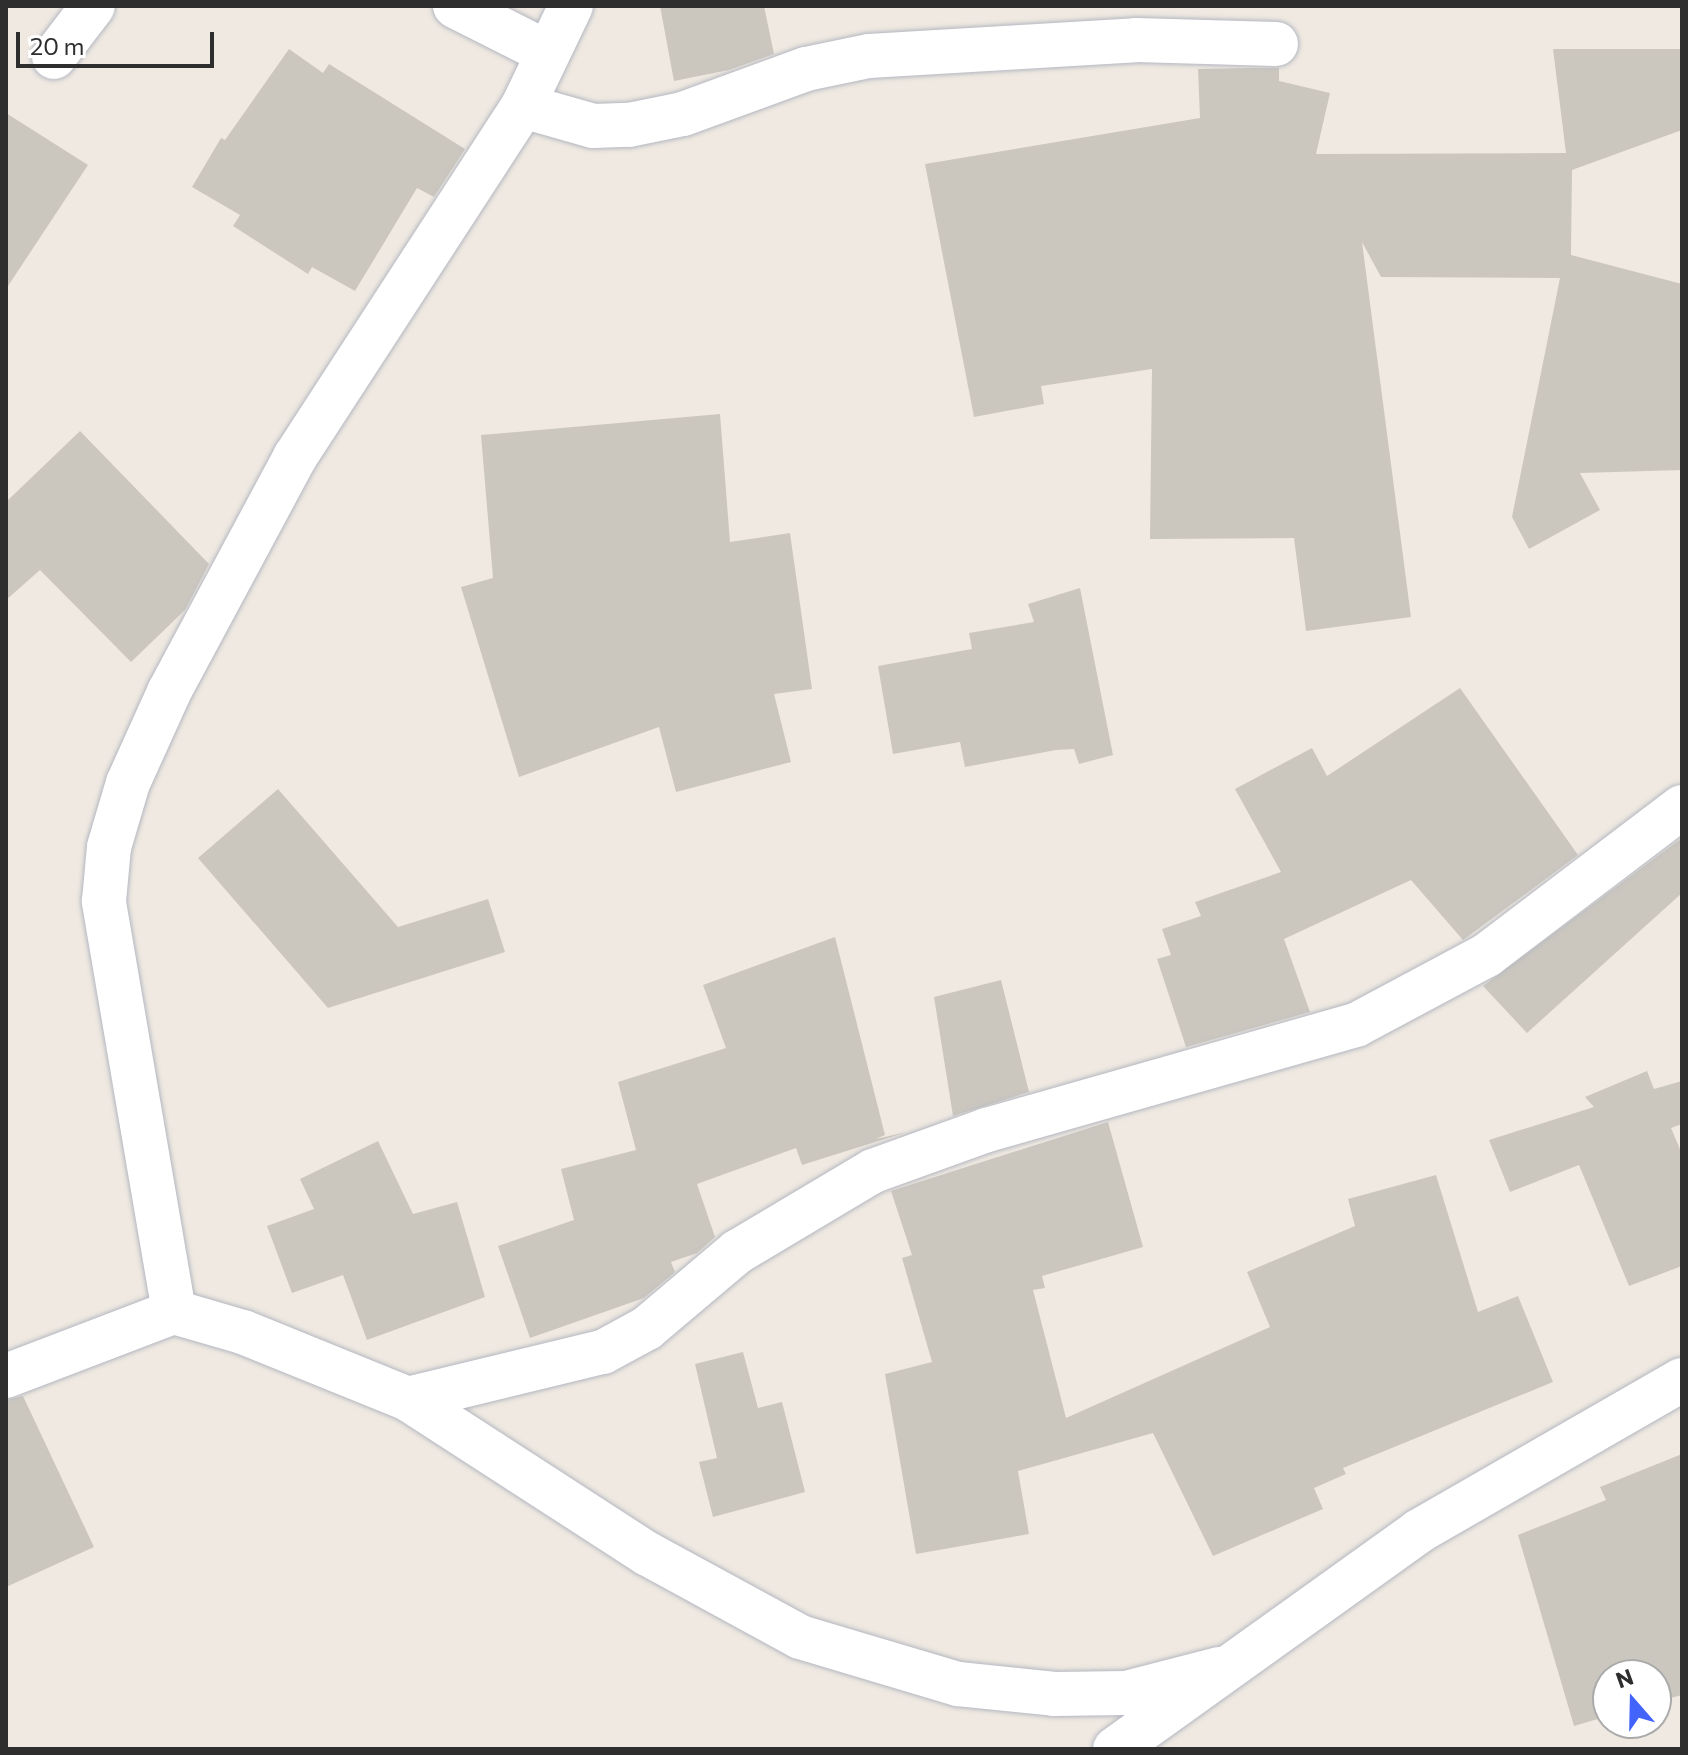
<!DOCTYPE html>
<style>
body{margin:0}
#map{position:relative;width:1688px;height:1755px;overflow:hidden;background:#efe9e1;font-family:Commissioner,sans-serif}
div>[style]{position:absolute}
.building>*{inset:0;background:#cbc7bf}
.roads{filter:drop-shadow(0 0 2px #b4b7c1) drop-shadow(0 0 2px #b4b7c1)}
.minor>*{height:44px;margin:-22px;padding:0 22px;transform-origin:22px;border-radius:22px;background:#fff}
span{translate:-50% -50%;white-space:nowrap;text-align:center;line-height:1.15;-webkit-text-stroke:6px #fff;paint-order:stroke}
.frame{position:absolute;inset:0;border:8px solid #2e2e2e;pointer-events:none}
.north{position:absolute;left:1592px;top:1659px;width:80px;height:80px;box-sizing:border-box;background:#fff;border:2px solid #ababab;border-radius:50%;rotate:340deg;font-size:22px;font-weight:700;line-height:32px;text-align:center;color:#2e2e2e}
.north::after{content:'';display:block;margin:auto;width:28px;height:36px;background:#4264fb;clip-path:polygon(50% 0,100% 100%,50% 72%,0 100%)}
.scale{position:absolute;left:16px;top:32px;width:198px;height:36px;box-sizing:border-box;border:4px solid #2e2e2e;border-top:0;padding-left:10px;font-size:24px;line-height:28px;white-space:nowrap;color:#2e2e2e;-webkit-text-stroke:6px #fff;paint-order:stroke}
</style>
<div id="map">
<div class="building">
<i style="clip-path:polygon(660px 6px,764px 6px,774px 54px,729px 70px,674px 81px)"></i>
<i style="clip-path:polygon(289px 49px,323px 73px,329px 64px,465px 149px,434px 197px,417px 188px,355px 291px,312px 267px,308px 274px,233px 226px,240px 215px,192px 187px,221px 138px,225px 140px)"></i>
<i style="clip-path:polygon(1553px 49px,1682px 49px,1682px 130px,1572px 170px,1571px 255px,1682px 284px,1682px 470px,1580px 473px,1600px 510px,1529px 549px,1512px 517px,1560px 278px,1381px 277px,1362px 242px,1411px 617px,1306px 631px,1294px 538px,1150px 539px,1152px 369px,1041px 386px,1044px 404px,974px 417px,925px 164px,1200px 118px,1198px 69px,1250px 68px,1279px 68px,1279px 81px,1330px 93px,1316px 154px,1566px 153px)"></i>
<i style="clip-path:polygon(6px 113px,88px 165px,6px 289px)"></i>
<i style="clip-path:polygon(720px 414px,730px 542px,790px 533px,812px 689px,774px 694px,791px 762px,676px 792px,659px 727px,519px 777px,461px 587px,493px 578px,481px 435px)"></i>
<i style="clip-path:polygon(80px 431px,209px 564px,185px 610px,131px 662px,40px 570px,6px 600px,6px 502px)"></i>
<i style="clip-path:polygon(1080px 588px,1113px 755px,1079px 764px,1074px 749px,1056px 750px,965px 767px,960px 742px,893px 754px,878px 666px,972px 649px,969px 633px,1034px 622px,1028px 604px)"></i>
<i style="clip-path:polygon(1460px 688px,1578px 855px,1463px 940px,1411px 880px,1284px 939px,1310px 1012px,1186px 1047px,1157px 959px,1171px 955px,1162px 929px,1201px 916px,1195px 902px,1281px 872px,1235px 789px,1312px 748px,1327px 776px)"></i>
<i style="clip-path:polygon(278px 789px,398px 927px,488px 899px,505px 952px,328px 1008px,198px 858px)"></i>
<i style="clip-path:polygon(1682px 838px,1682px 893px,1527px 1033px,1483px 986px)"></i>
<i style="clip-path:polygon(835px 937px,885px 1135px,876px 1139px,907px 1132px,802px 1165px,796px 1148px,697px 1184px,715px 1237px,697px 1253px,671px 1262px,675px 1272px,644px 1298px,530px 1338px,498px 1246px,574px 1220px,561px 1169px,636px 1150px,618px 1082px,726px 1048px,703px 985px)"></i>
<i style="clip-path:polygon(1001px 980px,1029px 1092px,953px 1116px,934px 997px)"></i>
<i style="clip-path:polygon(1647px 1071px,1654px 1089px,1682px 1081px,1682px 1124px,1671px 1128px,1682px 1154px,1682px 1266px,1629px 1286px,1579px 1165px,1510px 1192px,1489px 1140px,1594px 1107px,1585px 1097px)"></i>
<i style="clip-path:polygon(1108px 1122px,1143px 1247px,1042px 1276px,1045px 1288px,1033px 1290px,1066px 1418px,1270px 1327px,1247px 1272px,1355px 1226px,1348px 1199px,1436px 1175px,1478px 1312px,1518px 1296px,1553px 1382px,1343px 1468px,1346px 1474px,1314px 1488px,1323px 1509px,1213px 1556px,1153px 1433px,1018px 1471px,1029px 1534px,916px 1554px,885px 1374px,932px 1362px,902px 1258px,912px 1255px,891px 1191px)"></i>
<i style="clip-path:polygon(378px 1141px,413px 1214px,457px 1202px,485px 1297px,367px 1340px,343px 1275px,292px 1293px,267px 1226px,314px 1209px,300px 1179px)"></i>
<i style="clip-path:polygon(743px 1352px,758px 1408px,782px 1402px,805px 1492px,713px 1517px,699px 1462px,717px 1458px,695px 1364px)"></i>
<i style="clip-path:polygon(23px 1396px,94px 1547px,6px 1587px,6px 1400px)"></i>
<i style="clip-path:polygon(1682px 1454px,1682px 1695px,1656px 1702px,1656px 1675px,1608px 1675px,1608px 1716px,1574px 1726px,1518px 1535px,1606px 1500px,1600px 1487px)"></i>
</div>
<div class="roads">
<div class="minor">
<i style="left:455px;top:6px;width:104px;rotate:26.8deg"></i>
<i style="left:54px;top:57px;width:64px;rotate:-52.6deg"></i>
<i style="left:523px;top:106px;width:73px;rotate:15.9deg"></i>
<i style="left:593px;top:126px;width:36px;rotate:-2deg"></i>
<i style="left:629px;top:125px;width:55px;rotate:-11.5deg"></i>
<i style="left:683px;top:114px;width:131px;rotate:-20.1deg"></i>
<i style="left:806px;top:69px;width:64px;rotate:-11.7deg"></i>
<i style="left:869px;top:56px;width:267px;rotate:-3.4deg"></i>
<i style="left:1136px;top:40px;width:140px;rotate:1.6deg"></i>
<i style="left:174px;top:1312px;width:417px;rotate:-99.7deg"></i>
<i style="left:104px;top:901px;width:54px;rotate:-84.7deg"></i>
<i style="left:109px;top:847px;width:67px;rotate:-73.5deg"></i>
<i style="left:128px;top:783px;width:100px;rotate:-65.7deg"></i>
<i style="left:169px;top:692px;width:267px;rotate:-61.8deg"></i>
<i style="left:295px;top:457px;width:419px;rotate:-57deg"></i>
<i style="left:523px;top:106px;width:111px;rotate:-64.4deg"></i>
<i style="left:6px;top:1376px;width:180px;rotate:-20.9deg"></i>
<i style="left:174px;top:1312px;width:72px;rotate:16.2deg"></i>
<i style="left:243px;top:1332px;width:178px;rotate:22.1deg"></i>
<i style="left:408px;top:1399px;width:286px;rotate:32.9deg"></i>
<i style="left:648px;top:1554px;width:173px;rotate:28.6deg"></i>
<i style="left:800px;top:1637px;width:165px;rotate:16.6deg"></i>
<i style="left:958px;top:1684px;width:97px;rotate:5.9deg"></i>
<i style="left:1054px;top:1694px;width:72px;rotate:-0.8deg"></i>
<i style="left:1126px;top:1693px;width:96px;rotate:-14.5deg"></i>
<i style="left:408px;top:1399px;width:201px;rotate:-13.6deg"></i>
<i style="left:603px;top:1352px;width:50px;rotate:-28.6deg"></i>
<i style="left:647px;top:1328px;width:118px;rotate:-40.2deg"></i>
<i style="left:737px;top:1252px;width:158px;rotate:-30.8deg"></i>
<i style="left:873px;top:1171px;width:121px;rotate:-19.8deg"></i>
<i style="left:987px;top:1130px;width:384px;rotate:-15.9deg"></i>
<i style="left:1356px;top:1025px;width:149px;rotate:-28.1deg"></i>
<i style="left:1487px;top:955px;width:245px;rotate:-37.2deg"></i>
<i style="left:1115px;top:1749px;width:374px;rotate:-35.6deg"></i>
<i style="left:1419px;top:1531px;width:303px;rotate:-29.9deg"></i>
</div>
</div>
<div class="frame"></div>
<div class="north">N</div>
<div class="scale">20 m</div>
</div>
